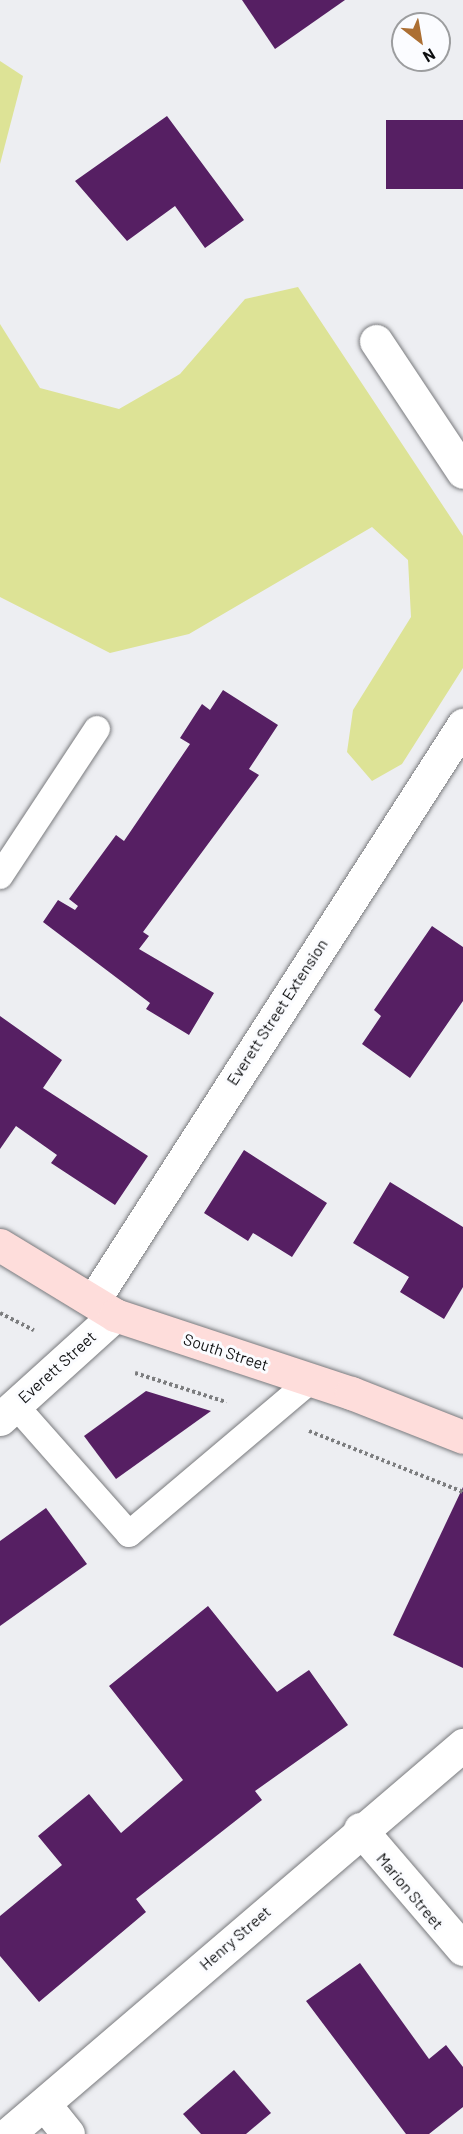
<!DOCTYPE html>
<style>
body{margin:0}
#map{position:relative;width:463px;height:2134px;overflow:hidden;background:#edeef2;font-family:Barlow,sans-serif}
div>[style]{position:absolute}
.green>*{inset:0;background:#dde396}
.building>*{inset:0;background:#561f63;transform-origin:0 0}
.path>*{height:4px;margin-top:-2px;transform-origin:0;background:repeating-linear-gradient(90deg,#7c7d7f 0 3px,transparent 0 6px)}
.roads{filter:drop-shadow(0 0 2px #797a7d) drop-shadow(0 0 2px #797a7d)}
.service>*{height:26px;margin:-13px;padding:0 13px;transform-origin:13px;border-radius:13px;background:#fff}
.minor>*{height:33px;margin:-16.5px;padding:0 16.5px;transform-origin:16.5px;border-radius:16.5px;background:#fff}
.secondary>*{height:33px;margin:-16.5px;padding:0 16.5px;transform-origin:16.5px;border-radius:16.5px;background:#fedddb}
span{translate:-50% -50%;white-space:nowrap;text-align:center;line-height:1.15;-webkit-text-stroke:6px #fbfcff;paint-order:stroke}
.street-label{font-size:16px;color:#0e0f10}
.north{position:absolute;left:391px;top:12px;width:60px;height:60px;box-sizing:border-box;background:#fbfcff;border:2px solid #9c9d9f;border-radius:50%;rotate:149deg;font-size:16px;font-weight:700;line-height:24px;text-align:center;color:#0e0f10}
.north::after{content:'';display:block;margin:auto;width:21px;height:27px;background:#ac6f33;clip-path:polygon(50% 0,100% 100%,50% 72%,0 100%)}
</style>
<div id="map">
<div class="green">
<i style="clip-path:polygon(0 61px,23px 76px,0 164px)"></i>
<i style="clip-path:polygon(298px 287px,463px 536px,463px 668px,402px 764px,372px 781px,347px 752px,353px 710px,411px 617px,408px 560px,372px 527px,189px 634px,110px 653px,0 597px,0 324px,40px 388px,119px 409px,180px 374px,245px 299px)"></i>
</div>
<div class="building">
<i style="clip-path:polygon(242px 0,345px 0,275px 49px)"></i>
<i style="clip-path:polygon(167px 116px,244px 220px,205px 248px,175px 206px,127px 241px,75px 181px)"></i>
<i style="left:463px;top:120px;width:69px;height:77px;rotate:90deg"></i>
<i style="clip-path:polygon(223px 690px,278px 725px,249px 769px,259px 775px,143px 932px,149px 936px,139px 949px,214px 993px,189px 1035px,146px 1009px,150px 1003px,43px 922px,58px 900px,75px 910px,78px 906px,69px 899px,116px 835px,124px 841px,190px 744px,180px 738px,202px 704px,210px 710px)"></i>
<i style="clip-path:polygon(432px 926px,463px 947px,463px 1001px,410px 1078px,362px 1044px,381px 1016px,374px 1010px)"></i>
<i style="clip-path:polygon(0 1016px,62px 1060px,43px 1088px,148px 1156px,115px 1205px,51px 1163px,57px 1155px,16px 1126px,0 1149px)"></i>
<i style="clip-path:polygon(244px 1150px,327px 1203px,292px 1257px,253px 1233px,248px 1241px,204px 1213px)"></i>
<i style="clip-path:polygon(390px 1182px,463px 1227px,463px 1287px,444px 1319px,400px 1292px,409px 1277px,353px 1243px)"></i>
<i style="clip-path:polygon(146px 1391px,211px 1411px,116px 1479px,84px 1436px)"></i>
<i style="clip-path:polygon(463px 1487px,463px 1668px,393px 1635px)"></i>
<i style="clip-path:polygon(46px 1508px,87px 1564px,0 1626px,0 1541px)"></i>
<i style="clip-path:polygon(208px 1606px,277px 1692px,309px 1670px,348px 1725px,255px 1791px,262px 1800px,136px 1899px,146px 1912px,39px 2002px,0 1956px,0 1916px,62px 1865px,38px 1836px,89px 1794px,121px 1833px,183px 1780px,109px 1686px)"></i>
<i style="clip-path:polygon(360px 1963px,429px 2059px,446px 2045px,463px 2067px,463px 2107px,429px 2134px,406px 2134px,306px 2001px)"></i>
<i style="clip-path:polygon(234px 2070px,271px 2113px,246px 2134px,201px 2134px,183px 2114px)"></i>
</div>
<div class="path">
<i style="left:0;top:1313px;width:38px;rotate:27deg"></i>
<i style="left:135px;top:1373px;width:96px;rotate:17.7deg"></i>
<i style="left:309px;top:1431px;width:166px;rotate:21.6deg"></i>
</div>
<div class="roads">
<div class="service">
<i style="left:0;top:876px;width:176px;rotate:-56.6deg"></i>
<i style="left:15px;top:1405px;width:172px;rotate:48.5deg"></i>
<i style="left:129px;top:1534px;width:238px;rotate:-40.2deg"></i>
</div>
<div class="minor">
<i style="left:376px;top:341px;width:157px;rotate:56.4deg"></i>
<i style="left:93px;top:1301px;width:685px;rotate:-57.28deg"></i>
<i style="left:0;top:1419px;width:155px;rotate:-42.1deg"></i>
<i style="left:360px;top:1829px;width:158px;rotate:49.4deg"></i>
<i style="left:44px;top:2104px;width:38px;rotate:51deg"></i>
<i style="left:8px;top:2134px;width:599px;rotate:-40.53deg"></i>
</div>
<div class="secondary">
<i style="left:0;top:1245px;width:135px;rotate:31.3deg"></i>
<i style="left:115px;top:1315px;width:249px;rotate:18.3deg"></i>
<i style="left:351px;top:1393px;width:120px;rotate:21.4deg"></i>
</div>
</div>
<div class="street-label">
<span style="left:277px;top:1012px;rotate:-57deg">Everett Street Extension</span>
<span style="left:226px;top:1352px;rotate:18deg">South Street</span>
<span style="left:57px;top:1367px;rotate:-42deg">Everett Street</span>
<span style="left:410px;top:1891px;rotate:50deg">Marion Street</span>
<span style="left:235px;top:1938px;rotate:-41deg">Henry Street</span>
</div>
<div class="north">N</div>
</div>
